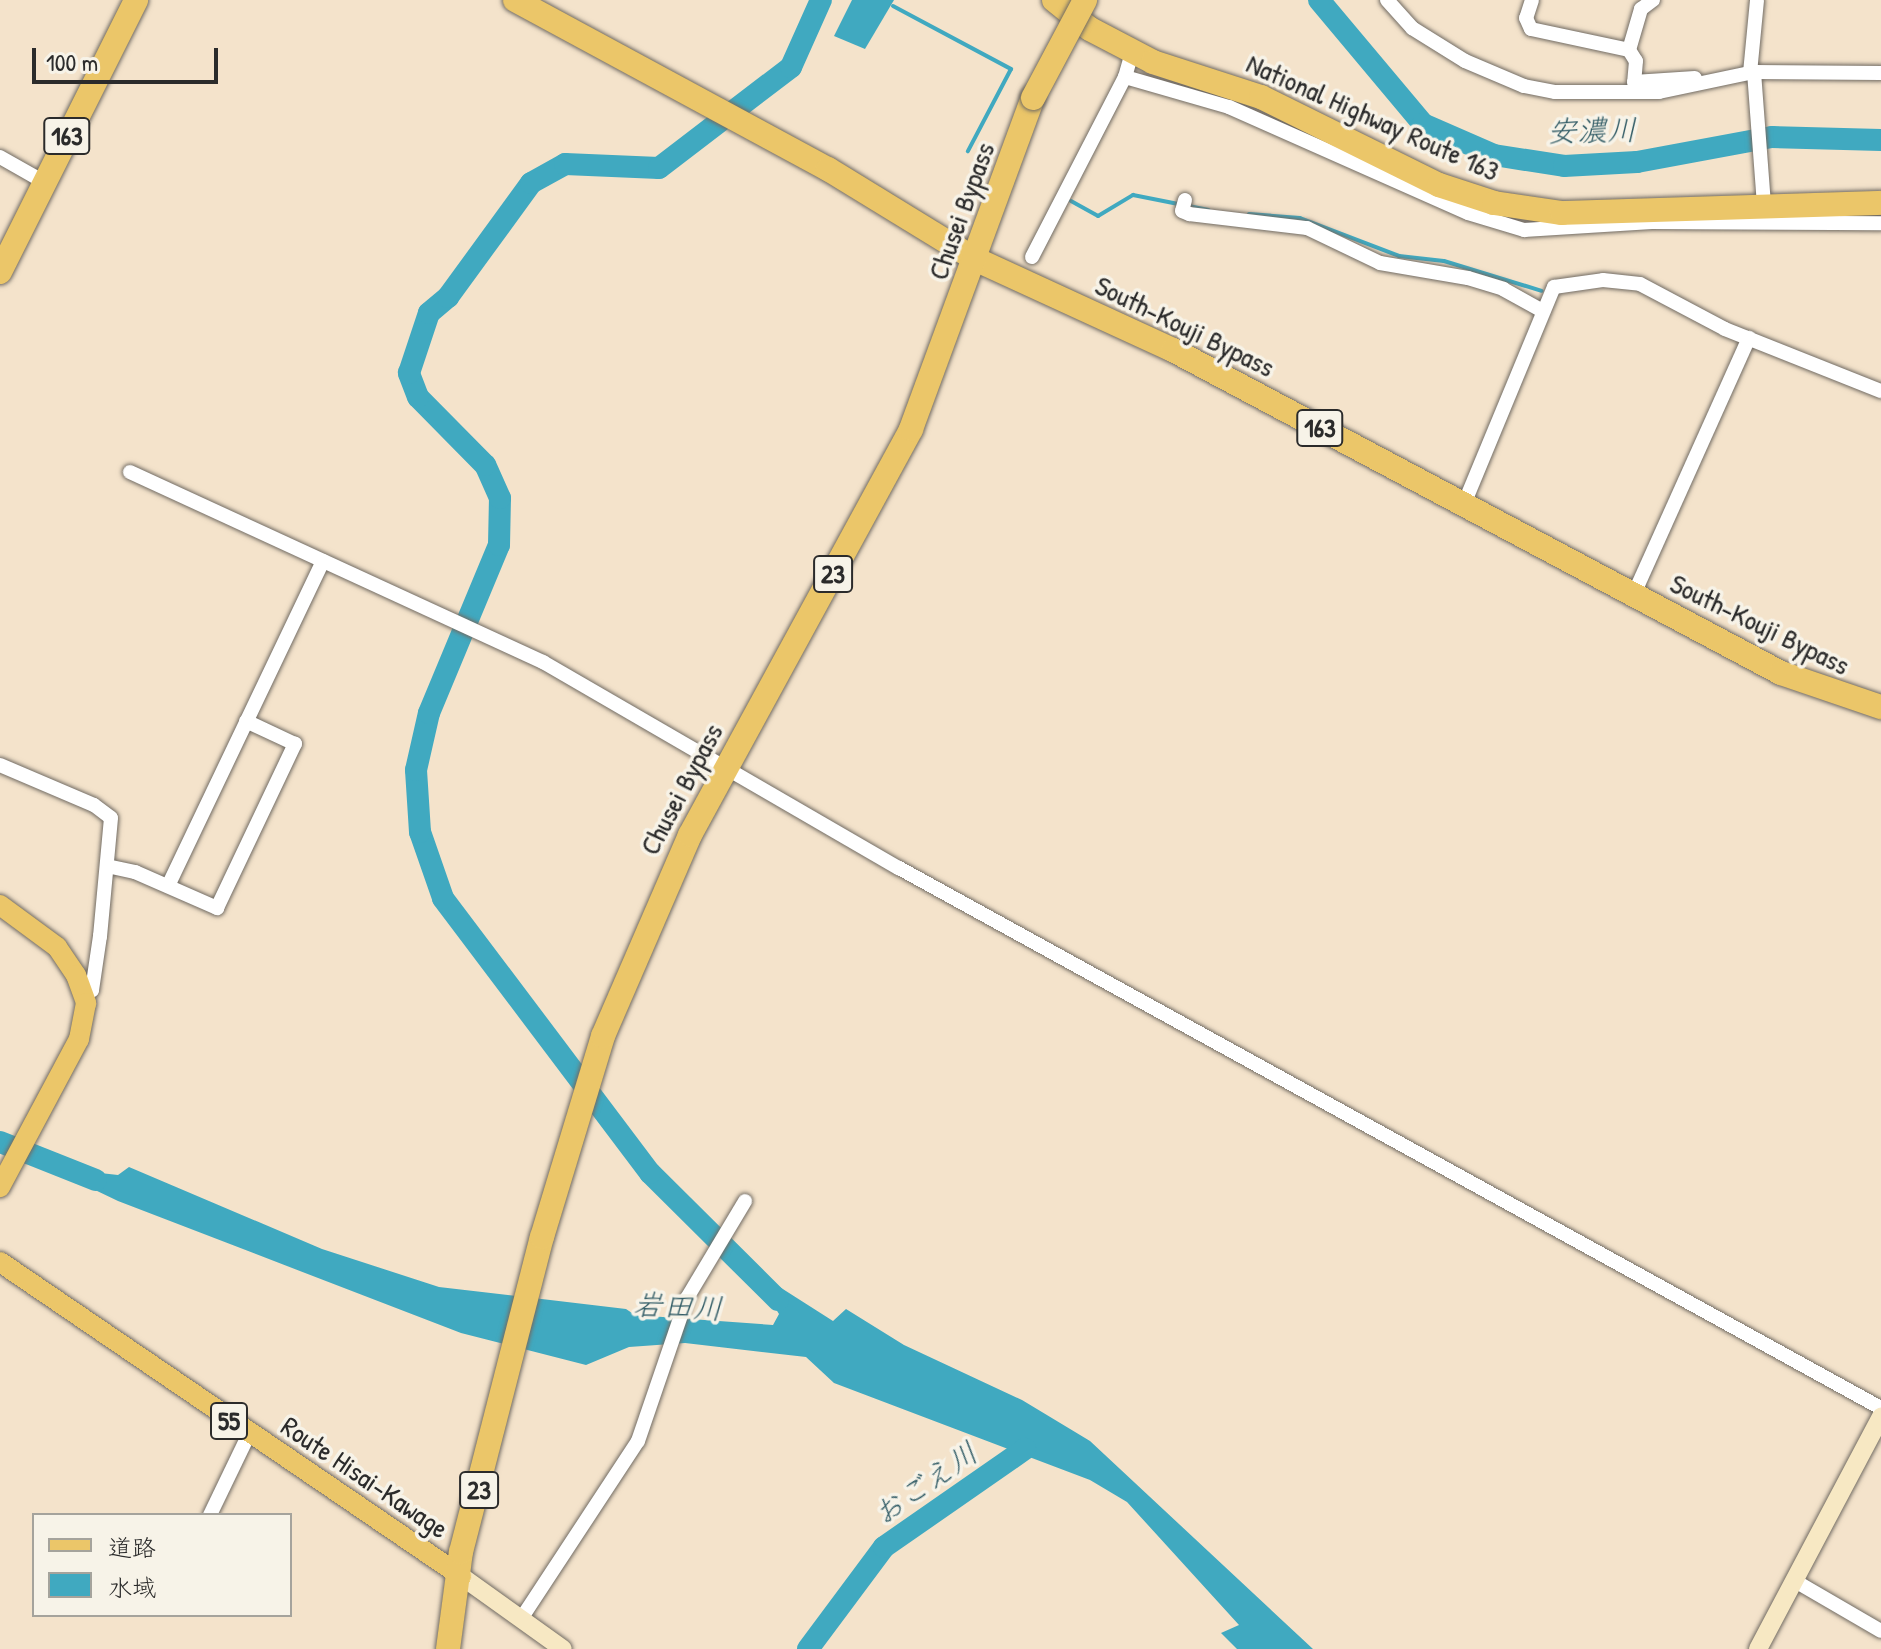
<!DOCTYPE html>
<meta charset="utf-8">
<style>
body{margin:0}
#map{position:relative;width:1881px;height:1649px;overflow:hidden;background:#f4e3cb;font-family:"Patrick Hand","Klee One",sans-serif}
div>[style]{position:absolute}
.water>*{inset:0;background:#40a9c0}
.stream>*{height:4px;margin:-2px;padding:0 2px;transform-origin:2px;border-radius:2px;background:#40a9c0}
.river>*{height:22px;margin:-11px;padding:0 11px;transform-origin:11px;border-radius:11px;background:#40a9c0}
.roads{filter:drop-shadow(0 0 2px #716b63) drop-shadow(0 0 2px #716b63)}
.street>*{height:14px;margin:-7px;padding:0 7px;transform-origin:7px;border-radius:7px;background:#fff}
.secondary>*{height:18px;margin:-9px;padding:0 9px;transform-origin:9px;border-radius:9px;background:#f7e8c3}
.primary>*{height:20px;margin:-10px;padding:0 10px;transform-origin:10px;border-radius:10px;background:#ebc669}
.highway>*{height:24px;margin:-12px;padding:0 12px;transform-origin:12px;border-radius:12px;background:#ebc669}
.bridges{filter:drop-shadow(0 0 2px #716b63) drop-shadow(0 0 2px #716b63)}
.highway-bridge>*{height:24px;margin:-12px;padding:0 12px;transform-origin:12px;border-radius:12px;background:#ebc669}
span{translate:-50% -50%;white-space:nowrap;text-align:center;line-height:1.15;-webkit-text-stroke:7px #f7f3e8;paint-order:stroke}
.shield-label span{padding:2px 6px;background:#f7f3e8;border:2px solid;border-radius:6px;-webkit-text-stroke-width:0}
.shield-label{font-size:26px;color:#2b2b2b;font-weight:700}
.street-label{font-size:28px;color:#2b2b2b}
.water-label{font-size:30px;color:#335d67;font-style:italic}
.legend{position:absolute;left:32px;top:1513px;width:260px;height:104px;box-sizing:border-box;background:#f7f3e8;border:2px solid #a5a39c;margin:0;padding:10px 14px;list-style:none;font-size:24px;color:#2b2b2b}
.legend li{display:flex;align-items:center;gap:16px;height:40px}
.legend b{width:40px;border:2px solid #a5a39c}
.scale{position:absolute;left:32px;top:48px;width:186px;height:36px;box-sizing:border-box;border:4px solid #2b2b2b;border-top:0;padding-left:10px;font-size:24px;line-height:28px;white-space:nowrap;color:#2b2b2b;-webkit-text-stroke:6px #f7f3e8;paint-order:stroke}
</style>
<div id="map">
<div class="water">
<i style="clip-path:polygon(852px 0,894px 0,865px 49px,834px 36px)"></i>
<i style="clip-path:polygon(47px 1167px,118px 1175px,129px 1167px,322px 1249px,439px 1287px,626px 1309px,635px 1315px,773px 1325px,779px 1314px,750px 1268px,833px 1321px,846px 1309px,904px 1345px,1022px 1400px,1090px 1441px,1313px 1649px,1237px 1649px,1221px 1633px,1239px 1625px,1127px 1502px,1090px 1480px,834px 1383px,806px 1357px,685px 1343px,629px 1347px,586px 1365px,461px 1333px,118px 1201px)"></i>
</div>
<div class="stream">
<i style="left:893px;top:6px;width:134px;rotate:28.1deg"></i>
<i style="left:1011px;top:69px;width:93px;rotate:117.7deg"></i>
<i style="left:1071px;top:201px;width:31px;rotate:29deg"></i>
<i style="left:1098px;top:216px;width:41px;rotate:-31deg"></i>
<i style="left:1133px;top:195px;width:77px;rotate:11.2deg"></i>
<i style="left:1249px;top:214px;width:51px;rotate:4.5deg"></i>
<i style="left:1300px;top:218px;width:106px;rotate:21deg"></i>
<i style="left:1399px;top:256px;width:45px;rotate:6.3deg"></i>
<i style="left:1444px;top:261px;width:102px;rotate:17deg"></i>
</div>
<div class="river">
<i style="left:1319px;top:0;width:162px;rotate:50deg"></i>
<i style="left:1423px;top:124px;width:77px;rotate:23.6deg"></i>
<i style="left:1494px;top:155px;width:71px;rotate:8.9deg"></i>
<i style="left:1564px;top:166px;width:73px;rotate:-3.1deg"></i>
<i style="left:1637px;top:162px;width:137px;rotate:-10.5deg"></i>
<i style="left:1772px;top:137px;width:109px;rotate:1.6deg"></i>
<i style="left:0;top:1142px;width:103px;rotate:21.6deg"></i>
<i style="left:778px;top:1300px;width:180px;rotate:-135.2deg"></i>
<i style="left:650px;top:1173px;width:344px;rotate:-127deg"></i>
<i style="left:443px;top:898px;width:70px;rotate:-109.2deg"></i>
<i style="left:420px;top:832px;width:62px;rotate:-93.7deg"></i>
<i style="left:416px;top:770px;width:58px;rotate:-77.2deg"></i>
<i style="left:429px;top:713px;width:182px;rotate:-67.4deg"></i>
<i style="left:499px;top:545px;width:47px;rotate:-88.8deg"></i>
<i style="left:500px;top:498px;width:36px;rotate:-114deg"></i>
<i style="left:485px;top:465px;width:95px;rotate:-134.6deg"></i>
<i style="left:418px;top:397px;width:26px;rotate:-111deg"></i>
<i style="left:409px;top:373px;width:63px;rotate:-71.6deg"></i>
<i style="left:429px;top:313px;width:25px;rotate:-40deg"></i>
<i style="left:448px;top:297px;width:141px;rotate:-53.9deg"></i>
<i style="left:531px;top:183px;width:39px;rotate:-29deg"></i>
<i style="left:565px;top:164px;width:94px;rotate:2.4deg"></i>
<i style="left:659px;top:168px;width:166px;rotate:-37.4deg"></i>
<i style="left:791px;top:67px;width:73px;rotate:-65.9deg"></i>
<i style="left:808px;top:1649px;width:127px;rotate:-53.3deg"></i>
<i style="left:884px;top:1547px;width:172px;rotate:-34.8deg"></i>
</div>
<div class="roads">
<div class="street">
<i style="left:1387px;top:0;width:38px;rotate:48deg"></i>
<i style="left:1412px;top:28px;width:62px;rotate:31.9deg"></i>
<i style="left:1465px;top:61px;width:64px;rotate:23deg"></i>
<i style="left:1524px;top:86px;width:32px;rotate:11deg"></i>
<i style="left:1555px;top:92px;width:104px"></i>
<i style="left:1659px;top:92px;width:97px;rotate:-11.9deg"></i>
<i style="left:1754px;top:72px;width:127px;rotate:0.5deg"></i>
<i style="left:1532px;top:0;width:19px;rotate:108deg"></i>
<i style="left:1526px;top:18px;width:12px;rotate:66deg"></i>
<i style="left:1531px;top:29px;width:100px;rotate:12.1deg"></i>
<i style="left:1653px;top:0;width:15px;rotate:143deg"></i>
<i style="left:1641px;top:9px;width:43px;rotate:106.3deg"></i>
<i style="left:1629px;top:50px;width:13px;rotate:58deg"></i>
<i style="left:1636px;top:61px;width:21px;rotate:95deg"></i>
<i style="left:1634px;top:82px;width:61px;rotate:-3.8deg"></i>
<i style="left:1754px;top:72px;width:134px;rotate:85.7deg"></i>
<i style="left:1750px;top:73px;width:73px;rotate:-84.5deg"></i>
<i style="left:1125px;top:77px;width:108px;rotate:16.1deg"></i>
<i style="left:1229px;top:107px;width:261px;rotate:23.9deg"></i>
<i style="left:1468px;top:213px;width:59px;rotate:16.9deg"></i>
<i style="left:1524px;top:230px;width:128px;rotate:-3.6deg"></i>
<i style="left:1652px;top:222px;width:229px;rotate:0.3deg"></i>
<i style="left:0;top:157px;width:51px;rotate:29.6deg"></i>
<i style="left:1185px;top:200px;width:11px;rotate:105deg"></i>
<i style="left:1182px;top:211px;width:8px;rotate:23deg"></i>
<i style="left:1189px;top:214px;width:119px;rotate:6.8deg"></i>
<i style="left:1307px;top:228px;width:81px;rotate:25.6deg"></i>
<i style="left:1380px;top:263px;width:89px;rotate:9.7deg"></i>
<i style="left:1468px;top:278px;width:37px;rotate:17deg"></i>
<i style="left:1503px;top:289px;width:43px;rotate:28.9deg"></i>
<i style="left:1032px;top:257px;width:203px;rotate:-62.7deg"></i>
<i style="left:1125px;top:77px;width:26px;rotate:-74deg"></i>
<i style="left:130px;top:472px;width:455px;rotate:24.7deg"></i>
<i style="left:543px;top:662px;width:411px;rotate:30.1deg"></i>
<i style="left:899px;top:868px;width:1121px;rotate:28.81deg"></i>
<i style="left:1464px;top:504px;width:235px;rotate:-67.5deg"></i>
<i style="left:1554px;top:287px;width:49px;rotate:-8.1deg"></i>
<i style="left:1603px;top:280px;width:37px;rotate:6deg"></i>
<i style="left:1640px;top:284px;width:96px;rotate:27.9deg"></i>
<i style="left:1725px;top:329px;width:168px;rotate:21.7deg"></i>
<i style="left:1633px;top:596px;width:283px;rotate:-65.8deg"></i>
<i style="left:0;top:765px;width:102px;rotate:23.1deg"></i>
<i style="left:94px;top:805px;width:21px;rotate:37deg"></i>
<i style="left:111px;top:818px;width:119px;rotate:95.3deg"></i>
<i style="left:100px;top:936px;width:55px;rotate:98.4deg"></i>
<i style="left:92px;top:990px;width:10px;rotate:143deg"></i>
<i style="left:107px;top:866px;width:29px;rotate:12deg"></i>
<i style="left:135px;top:872px;width:90px;rotate:23.7deg"></i>
<i style="left:217px;top:908px;width:182px;rotate:-64.6deg"></i>
<i style="left:295px;top:744px;width:54px;rotate:-154.9deg"></i>
<i style="left:168px;top:886px;width:360px;rotate:-64.5deg"></i>
<i style="left:210px;top:1515px;width:90px;rotate:-64.3deg"></i>
<i style="left:1795px;top:1581px;width:99px;rotate:30.2deg"></i>
<i style="left:521px;top:1619px;width:213px;rotate:-56.7deg"></i>
<i style="left:638px;top:1441px;width:151px;rotate:-71.1deg"></i>
<i style="left:687px;top:1298px;width:113px;rotate:-59.1deg"></i>
</div>
<div class="secondary">
<i style="left:461px;top:1576px;width:125px;rotate:35.6deg"></i>
<i style="left:1758px;top:1649px;width:263px;rotate:-62.1deg"></i>
</div>
<div class="primary">
<i style="left:0;top:905px;width:71px;rotate:36.4deg"></i>
<i style="left:57px;top:947px;width:34px;rotate:56deg"></i>
<i style="left:76px;top:975px;width:30px;rotate:70deg"></i>
<i style="left:86px;top:1003px;width:37px;rotate:101deg"></i>
<i style="left:79px;top:1039px;width:168px;rotate:118.1deg"></i>
<i style="left:0;top:1262px;width:558px;rotate:34.26deg"></i>
</div>
<div class="highway">
<i style="left:515px;top:0;width:356px;rotate:28.4deg"></i>
<i style="left:828px;top:169px;width:172px;rotate:31.5deg"></i>
<i style="left:975px;top:259px;width:218px;rotate:24.7deg"></i>
<i style="left:1173px;top:350px;width:688px;rotate:27.98deg"></i>
<i style="left:1781px;top:673px;width:106px;rotate:18.8deg"></i>
<i style="left:1054px;top:0;width:46px;rotate:38.9deg"></i>
<i style="left:1090px;top:29px;width:71px;rotate:27.6deg"></i>
<i style="left:1153px;top:62px;width:114px;rotate:18deg"></i>
<i style="left:1261px;top:97px;width:199px;rotate:26.3deg"></i>
<i style="left:1439px;top:185px;width:58px;rotate:18.1deg"></i>
<i style="left:1494px;top:203px;width:69px;rotate:8.4deg"></i>
<i style="left:1562px;top:213px;width:319px;rotate:-1.8deg"></i>
<i style="left:0;top:272px;width:304px;rotate:-63.4deg"></i>
<i style="left:448px;top:1649px;width:98px;rotate:-82.4deg"></i>
<i style="left:461px;top:1552px;width:325px;rotate:-75.6deg"></i>
<i style="left:542px;top:1237px;width:210px;rotate:-73.1deg"></i>
<i style="left:603px;top:1036px;width:219px;rotate:-66.6deg"></i>
<i style="left:690px;top:835px;width:462px;rotate:-61.4deg"></i>
<i style="left:911px;top:429px;width:353px;rotate:-69.8deg"></i>
</div>
</div>
<div class="bridges">
<div class="highway-bridge">
<i style="left:1033px;top:98px;width:111px;rotate:-62deg"></i>
</div>
</div>
<div class="shield-label">
<span style="left:67px;top:136px">163</span>
<span style="left:1320px;top:428px">163</span>
<span style="left:833px;top:574px">23</span>
<span style="left:229px;top:1421px">55</span>
<span style="left:479px;top:1490px">23</span>
</div>
<div class="street-label">
<span style="left:1373px;top:117px;rotate:24deg">National Highway Route 163</span>
<span style="left:961px;top:211px;rotate:-70deg">Chusei Bypass</span>
<span style="left:1185px;top:326px;rotate:26deg">South-Kouji Bypass</span>
<span style="left:1760px;top:624px;rotate:26deg">South-Kouji Bypass</span>
<span style="left:681px;top:789px;rotate:-62deg">Chusei Bypass</span>
<span style="left:365px;top:1477px;rotate:34deg">Route Hisai-Kawage</span>
</div>
<div class="water-label">
<span style="left:1592px;top:130px;rotate:-1deg">安濃川</span>
<span style="left:678px;top:1306px;rotate:3deg">岩田川</span>
<span style="left:925px;top:1483px;rotate:-35deg">おごえ川</span>
</div>
<ul class="legend">
<li><b style="height:10px;background:#ebc669"></b>道路</li>
<li><b style="height:22px;background:#40a9c0"></b>水域</li>
</ul>
<div class="scale">100 m</div>
</div>
